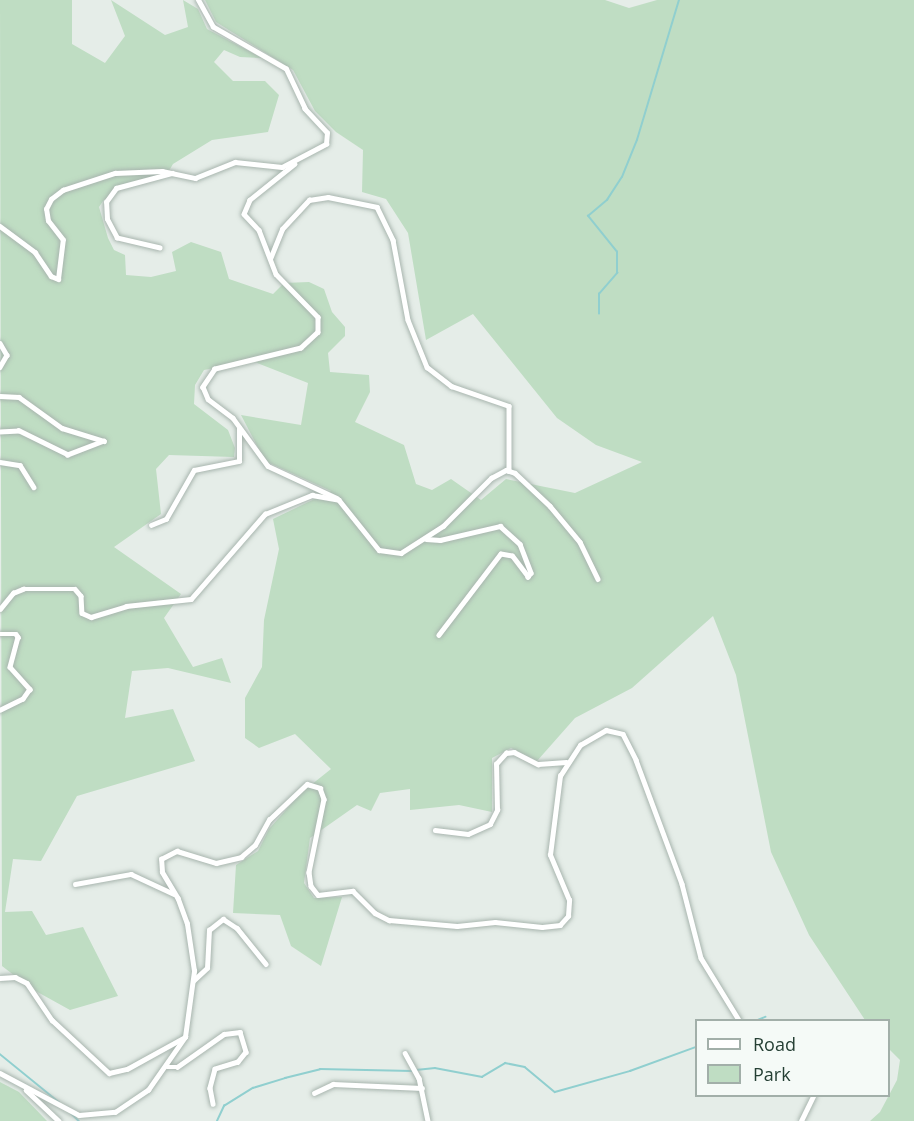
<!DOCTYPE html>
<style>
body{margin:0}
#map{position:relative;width:914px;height:1121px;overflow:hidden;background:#e5ede8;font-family:"Open Sans",sans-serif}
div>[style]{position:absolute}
.green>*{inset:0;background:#bfddc3}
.stream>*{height:1.5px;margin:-0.75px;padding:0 0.75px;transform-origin:0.75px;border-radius:0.75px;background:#90cfcf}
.roads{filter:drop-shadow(0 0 2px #a8b5ae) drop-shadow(0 0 2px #a8b5ae)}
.minor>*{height:4.5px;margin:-2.25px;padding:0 2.25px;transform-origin:2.25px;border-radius:2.25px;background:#fff}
span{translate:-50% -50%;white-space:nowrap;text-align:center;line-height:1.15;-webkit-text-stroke:4.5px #f5faf7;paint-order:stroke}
.legend{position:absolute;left:695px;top:1019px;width:195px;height:78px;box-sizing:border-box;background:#f5faf7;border:2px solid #a2afa9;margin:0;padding:8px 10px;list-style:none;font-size:18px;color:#253f34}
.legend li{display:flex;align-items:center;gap:12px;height:30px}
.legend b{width:30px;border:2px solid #a2afa9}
</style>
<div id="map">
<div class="green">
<i style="clip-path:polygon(0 0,72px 0,72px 44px,105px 63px,125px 36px,111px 0,165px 35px,188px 27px,183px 0,198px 9px,207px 29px,262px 58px,240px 57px,224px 50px,214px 62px,233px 81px,265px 81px,279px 95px,268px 132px,212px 140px,173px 164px,167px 174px,118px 189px,103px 201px,99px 207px,108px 238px,114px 250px,125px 255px,126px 275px,151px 277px,176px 271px,172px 252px,191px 242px,221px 252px,229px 279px,273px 294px,284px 283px,309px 282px,324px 289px,332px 312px,345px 327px,345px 336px,328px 353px,330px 372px,369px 375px,370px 392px,355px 422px,404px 445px,416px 484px,432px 490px,451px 479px,481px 500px,506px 479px,575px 493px,642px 462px,596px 445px,557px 418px,473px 314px,426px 340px,408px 233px,386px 199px,362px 192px,363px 150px,336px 132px,315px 111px,293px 70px,216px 22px,205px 0,605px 0,629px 8px,657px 0,914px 0,914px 1121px,870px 1121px,880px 1112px,897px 1080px,900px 1060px,889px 1049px,888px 1020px,865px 1020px,809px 935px,771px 852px,736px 675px,713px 616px,632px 688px,575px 718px,537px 761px,511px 748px,492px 758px,492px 812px,459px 805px,410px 810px,410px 789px,380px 793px,371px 811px,357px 805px,310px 838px,304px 883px,314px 898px,342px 897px,321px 966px,291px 946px,280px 915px,233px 913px,236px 865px,258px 851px,269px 829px,301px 793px,331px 769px,295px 734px,259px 748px,245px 738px,245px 698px,262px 667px,264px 620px,279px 549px,273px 519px,331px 491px,265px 461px,241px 415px,301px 425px,308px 383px,252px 361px,204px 370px,195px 385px,194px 404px,228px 430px,235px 448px,234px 457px,169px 455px,156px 469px,161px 514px,114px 547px,181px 594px,164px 618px,193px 667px,222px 658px,231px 683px,168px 668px,132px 671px,125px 718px,173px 709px,195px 761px,77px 796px,41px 861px,13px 859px,5px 912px,32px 911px,46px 935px,83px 927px,118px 996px,70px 1010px,32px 989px,2px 966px)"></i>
<i style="clip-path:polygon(0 1082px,19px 1092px,47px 1121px,0 1121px)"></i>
</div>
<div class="stream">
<i style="left:599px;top:314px;width:20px;rotate:-90deg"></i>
<i style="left:599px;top:294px;width:28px;rotate:-49deg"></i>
<i style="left:617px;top:273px;width:21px;rotate:-90deg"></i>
<i style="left:617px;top:252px;width:46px;rotate:-128.9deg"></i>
<i style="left:588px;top:216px;width:25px;rotate:-40deg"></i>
<i style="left:607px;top:200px;width:27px;rotate:-57deg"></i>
<i style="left:622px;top:177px;width:40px;rotate:-68deg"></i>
<i style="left:637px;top:140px;width:146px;rotate:-73.3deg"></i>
<i style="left:758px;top:1020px;width:8px;rotate:-23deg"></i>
<i style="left:0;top:1054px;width:76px;rotate:39.1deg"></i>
<i style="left:416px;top:1070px;width:19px;rotate:-6deg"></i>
<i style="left:435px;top:1068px;width:48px;rotate:10.8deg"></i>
<i style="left:482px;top:1077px;width:27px;rotate:-31deg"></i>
<i style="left:505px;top:1063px;width:20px;rotate:11deg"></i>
<i style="left:525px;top:1067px;width:39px;rotate:40deg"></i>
<i style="left:555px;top:1092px;width:78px;rotate:-15.6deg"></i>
<i style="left:630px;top:1071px;width:70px;rotate:-20deg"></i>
<i style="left:71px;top:1113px;width:11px;rotate:45deg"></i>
<i style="left:217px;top:1121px;width:17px;rotate:-65deg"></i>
<i style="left:224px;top:1106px;width:34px;rotate:-32deg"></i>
<i style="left:253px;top:1088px;width:34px;rotate:-17deg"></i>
<i style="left:285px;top:1078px;width:36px;rotate:-14deg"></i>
<i style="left:320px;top:1069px;width:92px;rotate:1.2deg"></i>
</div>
<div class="roads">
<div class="minor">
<i style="left:295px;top:164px;width:58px;rotate:141.3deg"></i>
<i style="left:250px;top:200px;width:15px;rotate:113deg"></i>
<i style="left:244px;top:214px;width:22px;rotate:47deg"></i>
<i style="left:259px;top:230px;width:47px;rotate:68.9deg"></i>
<i style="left:276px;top:274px;width:60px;rotate:45.7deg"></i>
<i style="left:318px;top:317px;width:15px;rotate:90deg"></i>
<i style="left:318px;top:332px;width:23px;rotate:137deg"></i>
<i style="left:301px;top:348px;width:89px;rotate:166.3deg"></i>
<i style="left:215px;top:369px;width:22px;rotate:124deg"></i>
<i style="left:203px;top:387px;width:13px;rotate:67deg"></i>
<i style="left:208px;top:399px;width:31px;rotate:37deg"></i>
<i style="left:233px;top:418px;width:59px;rotate:53.9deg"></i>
<i style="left:268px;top:466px;width:76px;rotate:24.9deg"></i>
<i style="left:0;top:226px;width:44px;rotate:36.6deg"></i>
<i style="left:35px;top:252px;width:29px;rotate:56deg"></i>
<i style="left:51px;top:276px;width:8px;rotate:23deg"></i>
<i style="left:58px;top:279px;width:39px;rotate:-83deg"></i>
<i style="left:63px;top:240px;width:24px;rotate:-128deg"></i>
<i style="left:48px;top:221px;width:12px;rotate:-99deg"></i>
<i style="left:46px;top:209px;width:11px;rotate:-63deg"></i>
<i style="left:51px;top:199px;width:15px;rotate:-37deg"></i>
<i style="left:63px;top:190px;width:55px;rotate:-18.1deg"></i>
<i style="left:115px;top:173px;width:47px;rotate:-2.4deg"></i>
<i style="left:162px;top:171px;width:34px;rotate:12deg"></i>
<i style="left:195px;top:178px;width:43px;rotate:-21.8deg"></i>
<i style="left:235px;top:162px;width:47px;rotate:6.1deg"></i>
<i style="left:282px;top:167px;width:50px;rotate:-27.6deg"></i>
<i style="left:326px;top:144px;width:11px;rotate:-85deg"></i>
<i style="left:327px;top:133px;width:33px;rotate:-133deg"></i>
<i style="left:305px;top:109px;width:44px;rotate:-115.4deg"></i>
<i style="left:286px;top:69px;width:84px;rotate:-150.1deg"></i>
<i style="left:213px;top:27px;width:31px;rotate:-119deg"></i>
<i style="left:160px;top:248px;width:44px;rotate:-166.9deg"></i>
<i style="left:117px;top:238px;width:21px;rotate:-118deg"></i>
<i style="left:107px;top:219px;width:17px;rotate:-93deg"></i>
<i style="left:106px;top:202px;width:17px;rotate:-54deg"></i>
<i style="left:116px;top:188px;width:58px;rotate:-15deg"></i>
<i style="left:270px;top:259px;width:32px;rotate:-68deg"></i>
<i style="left:282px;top:229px;width:40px;rotate:-47deg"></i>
<i style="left:309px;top:200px;width:19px;rotate:-9deg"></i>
<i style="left:328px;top:197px;width:50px;rotate:11.5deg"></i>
<i style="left:377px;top:207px;width:37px;rotate:64deg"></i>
<i style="left:393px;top:240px;width:81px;rotate:79.4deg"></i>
<i style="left:408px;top:320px;width:51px;rotate:68deg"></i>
<i style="left:427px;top:367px;width:31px;rotate:38deg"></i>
<i style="left:451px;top:386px;width:61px;rotate:19deg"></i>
<i style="left:509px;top:406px;width:65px;rotate:90deg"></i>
<i style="left:0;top:343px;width:14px;rotate:60deg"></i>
<i style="left:7px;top:355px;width:14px;rotate:120deg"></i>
<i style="left:0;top:396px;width:19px;rotate:3deg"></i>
<i style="left:19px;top:397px;width:53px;rotate:35.8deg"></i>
<i style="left:62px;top:428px;width:44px;rotate:17.2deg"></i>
<i style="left:104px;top:441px;width:39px;rotate:159deg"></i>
<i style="left:68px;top:455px;width:55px;rotate:-153.9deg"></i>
<i style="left:19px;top:431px;width:19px;rotate:177deg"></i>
<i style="left:0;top:462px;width:20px;rotate:9deg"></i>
<i style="left:20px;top:465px;width:26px;rotate:58deg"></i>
<i style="left:151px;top:525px;width:16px;rotate:-22deg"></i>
<i style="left:166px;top:519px;width:56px;rotate:-60.3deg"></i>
<i style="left:194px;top:470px;width:46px;rotate:-11.3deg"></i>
<i style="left:239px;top:461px;width:33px;rotate:-90deg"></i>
<i style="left:426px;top:539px;width:14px;rotate:4deg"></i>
<i style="left:440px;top:540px;width:62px;rotate:-13.1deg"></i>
<i style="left:500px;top:526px;width:27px;rotate:42deg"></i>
<i style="left:520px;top:544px;width:31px;rotate:69deg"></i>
<i style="left:531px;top:573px;width:5px;rotate:127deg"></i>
<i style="left:528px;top:577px;width:26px;rotate:-127deg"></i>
<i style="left:512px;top:556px;width:11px;rotate:-170deg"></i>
<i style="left:501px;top:554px;width:102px;rotate:127.4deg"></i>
<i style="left:0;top:609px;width:21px;rotate:-51deg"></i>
<i style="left:13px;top:593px;width:11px;rotate:-22deg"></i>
<i style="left:23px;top:589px;width:52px"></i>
<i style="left:75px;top:589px;width:9px;rotate:49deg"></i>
<i style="left:81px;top:596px;width:17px;rotate:87deg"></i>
<i style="left:82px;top:613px;width:10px;rotate:24deg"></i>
<i style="left:91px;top:617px;width:37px;rotate:-17deg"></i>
<i style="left:126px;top:606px;width:65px;rotate:-6.1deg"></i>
<i style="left:191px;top:599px;width:113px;rotate:-49deg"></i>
<i style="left:265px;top:514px;width:51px;rotate:-22deg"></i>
<i style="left:312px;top:495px;width:27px;rotate:10deg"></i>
<i style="left:339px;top:500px;width:64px;rotate:51.3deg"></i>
<i style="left:379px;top:550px;width:22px;rotate:8deg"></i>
<i style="left:401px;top:553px;width:50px;rotate:-32.7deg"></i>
<i style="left:443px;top:526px;width:68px;rotate:-45deg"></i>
<i style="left:491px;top:478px;width:17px;rotate:-28deg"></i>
<i style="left:506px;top:470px;width:9px;rotate:18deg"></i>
<i style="left:515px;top:473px;width:48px;rotate:43.3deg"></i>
<i style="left:550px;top:506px;width:47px;rotate:50.2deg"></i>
<i style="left:580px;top:542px;width:41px;rotate:64.1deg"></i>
<i style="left:0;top:634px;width:16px"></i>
<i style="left:16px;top:634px;width:4px;rotate:56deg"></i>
<i style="left:18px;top:637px;width:31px;rotate:105deg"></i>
<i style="left:10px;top:667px;width:30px;rotate:48deg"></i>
<i style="left:30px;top:689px;width:12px;rotate:125deg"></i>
<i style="left:23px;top:699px;width:25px;rotate:154deg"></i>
<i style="left:435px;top:830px;width:33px;rotate:7deg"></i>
<i style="left:468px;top:834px;width:24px;rotate:-24deg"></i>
<i style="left:490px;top:824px;width:16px;rotate:-63deg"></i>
<i style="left:497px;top:810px;width:46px;rotate:-91.2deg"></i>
<i style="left:496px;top:764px;width:15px;rotate:-48deg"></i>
<i style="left:506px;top:753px;width:8px;rotate:-7deg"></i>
<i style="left:514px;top:752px;width:27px;rotate:27deg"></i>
<i style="left:538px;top:764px;width:28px;rotate:-4deg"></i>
<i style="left:75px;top:884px;width:57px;rotate:-10.1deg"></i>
<i style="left:131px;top:874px;width:47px;rotate:24.9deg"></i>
<i style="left:0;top:978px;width:15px;rotate:-4deg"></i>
<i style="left:15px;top:977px;width:13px;rotate:27deg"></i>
<i style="left:27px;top:983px;width:45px;rotate:56deg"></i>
<i style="left:52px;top:1020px;width:78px;rotate:42.9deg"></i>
<i style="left:109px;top:1073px;width:18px;rotate:-13deg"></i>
<i style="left:127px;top:1069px;width:66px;rotate:-28.9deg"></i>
<i style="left:193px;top:981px;width:19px;rotate:-43deg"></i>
<i style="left:207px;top:968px;width:38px;rotate:-87deg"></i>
<i style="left:209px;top:930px;width:18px;rotate:-38deg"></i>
<i style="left:223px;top:919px;width:17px;rotate:33deg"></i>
<i style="left:237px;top:928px;width:46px;rotate:51.1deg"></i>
<i style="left:405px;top:1053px;width:29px;rotate:61deg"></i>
<i style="left:419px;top:1078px;width:44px;rotate:78.2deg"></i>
<i style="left:167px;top:1067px;width:10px"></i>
<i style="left:177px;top:1067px;width:57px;rotate:-35.1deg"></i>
<i style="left:224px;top:1034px;width:16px;rotate:-7deg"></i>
<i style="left:240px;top:1032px;width:21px;rotate:73deg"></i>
<i style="left:246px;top:1052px;width:13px;rotate:129deg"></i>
<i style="left:238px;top:1062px;width:24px;rotate:163deg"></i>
<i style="left:215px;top:1069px;width:20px;rotate:105deg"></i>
<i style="left:210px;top:1088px;width:16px;rotate:79deg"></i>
<i style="left:0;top:1073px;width:89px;rotate:28deg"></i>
<i style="left:79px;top:1115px;width:36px;rotate:-5deg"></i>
<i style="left:115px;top:1112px;width:40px;rotate:-34deg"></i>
<i style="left:148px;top:1090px;width:65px;rotate:-55.1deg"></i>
<i style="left:185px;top:1037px;width:67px;rotate:-82.2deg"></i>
<i style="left:194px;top:971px;width:48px;rotate:-98.5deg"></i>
<i style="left:187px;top:924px;width:27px;rotate:-110deg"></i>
<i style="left:178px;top:899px;width:31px;rotate:-121deg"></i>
<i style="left:162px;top:872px;width:13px;rotate:-94deg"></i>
<i style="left:161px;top:859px;width:18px;rotate:-27deg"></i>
<i style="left:177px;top:851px;width:41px;rotate:17.1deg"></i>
<i style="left:216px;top:863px;width:26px;rotate:-13deg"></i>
<i style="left:241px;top:857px;width:18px;rotate:-41deg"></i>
<i style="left:255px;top:845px;width:29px;rotate:-61deg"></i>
<i style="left:269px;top:820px;width:52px;rotate:-43.5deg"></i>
<i style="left:307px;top:784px;width:14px;rotate:17deg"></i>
<i style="left:320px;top:788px;width:12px;rotate:70deg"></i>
<i style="left:324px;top:799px;width:75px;rotate:101.6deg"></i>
<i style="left:309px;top:872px;width:14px;rotate:82deg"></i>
<i style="left:311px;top:886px;width:11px;rotate:52deg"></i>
<i style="left:318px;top:895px;width:35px;rotate:-7deg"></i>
<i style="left:353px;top:891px;width:31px;rotate:45deg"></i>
<i style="left:375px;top:913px;width:16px;rotate:27deg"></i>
<i style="left:389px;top:920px;width:68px;rotate:5deg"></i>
<i style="left:457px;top:926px;width:38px;rotate:-6deg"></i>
<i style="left:495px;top:922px;width:47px;rotate:6.1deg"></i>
<i style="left:542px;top:927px;width:18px;rotate:-6deg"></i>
<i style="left:560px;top:925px;width:12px;rotate:-48deg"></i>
<i style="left:568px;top:916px;width:16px;rotate:-86deg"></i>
<i style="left:569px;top:900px;width:49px;rotate:-112.9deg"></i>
<i style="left:550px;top:855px;width:80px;rotate:-82.8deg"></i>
<i style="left:560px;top:776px;width:37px;rotate:-57deg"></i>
<i style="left:580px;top:745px;width:30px;rotate:-30deg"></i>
<i style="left:606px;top:730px;width:17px;rotate:13deg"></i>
<i style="left:623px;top:734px;width:29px;rotate:63deg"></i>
<i style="left:636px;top:760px;width:132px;rotate:69.6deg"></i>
<i style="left:682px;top:884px;width:76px;rotate:75.6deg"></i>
<i style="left:701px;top:958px;width:73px;rotate:58.5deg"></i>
<i style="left:26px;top:1090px;width:45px;rotate:43.2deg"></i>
<i style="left:314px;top:1093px;width:21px;rotate:-25deg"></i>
<i style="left:333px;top:1084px;width:89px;rotate:2.6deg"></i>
<i style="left:801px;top:1121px;width:28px;rotate:-64deg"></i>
</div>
</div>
<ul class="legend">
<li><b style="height:8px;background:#fff"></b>Road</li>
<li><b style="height:16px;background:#bfddc3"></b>Park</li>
</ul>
</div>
